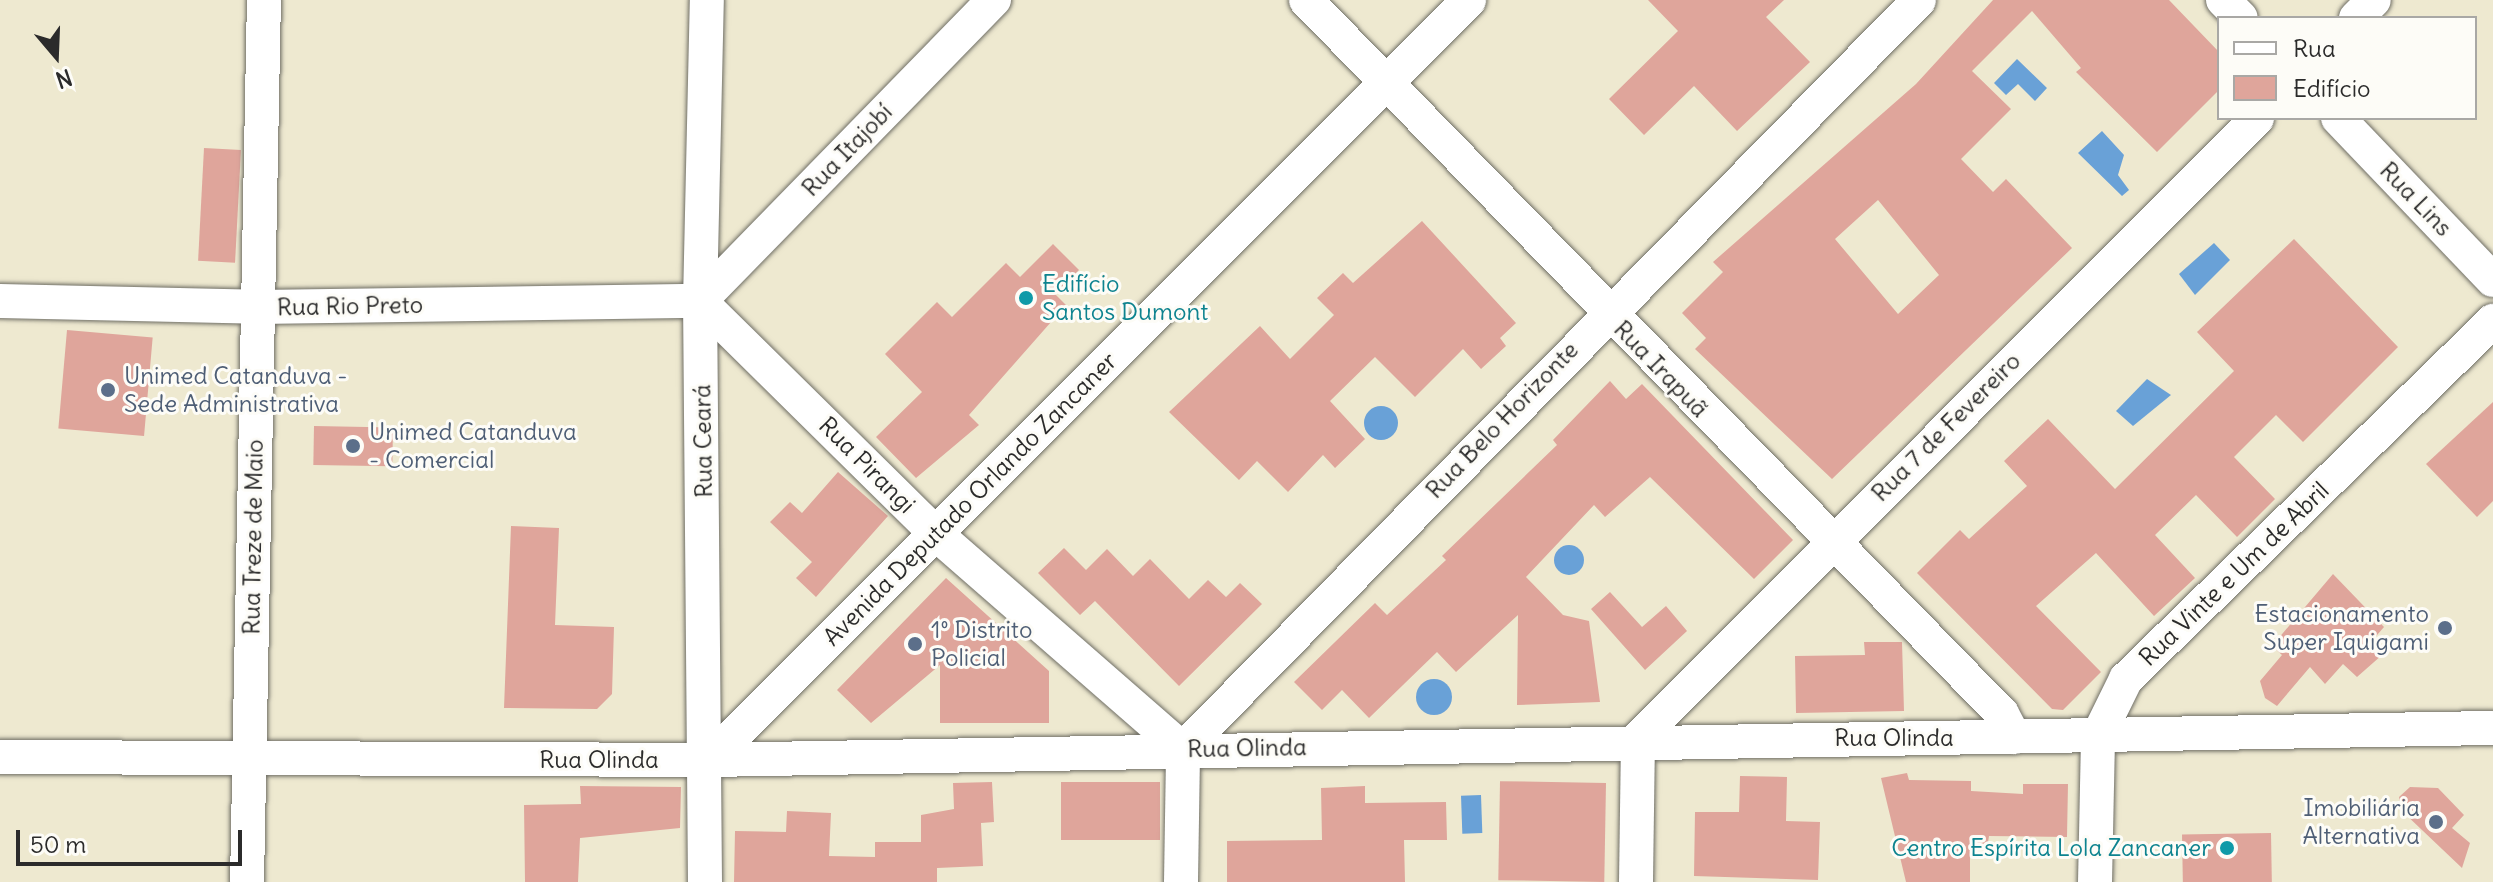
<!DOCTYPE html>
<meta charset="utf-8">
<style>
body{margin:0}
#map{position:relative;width:2493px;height:882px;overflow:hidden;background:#eee9d0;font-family:Delius,sans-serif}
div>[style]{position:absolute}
.water>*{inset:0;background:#69a1d7;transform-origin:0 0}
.round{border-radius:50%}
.building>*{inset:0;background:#dfa59b;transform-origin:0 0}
.roads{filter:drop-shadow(0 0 2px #6f6e65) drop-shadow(0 0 2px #6f6e65)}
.minor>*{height:34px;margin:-17px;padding:0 17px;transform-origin:17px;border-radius:17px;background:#fff}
.dots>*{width:22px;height:22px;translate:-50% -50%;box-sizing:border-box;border:4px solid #fdfcf7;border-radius:50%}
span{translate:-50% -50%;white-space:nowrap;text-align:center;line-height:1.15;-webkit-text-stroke:6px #fdfcf7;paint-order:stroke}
.street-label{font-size:24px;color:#2b2b2b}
.culture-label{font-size:24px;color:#0d838f}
.left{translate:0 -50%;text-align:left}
.right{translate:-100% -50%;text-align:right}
.service-label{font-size:24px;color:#4e5e75}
.legend{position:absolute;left:2217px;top:16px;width:260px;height:104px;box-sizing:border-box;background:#fdfcf7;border:2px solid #a9a8a5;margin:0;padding:10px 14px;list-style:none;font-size:24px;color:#2b2b2b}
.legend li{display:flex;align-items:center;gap:16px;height:40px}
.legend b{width:40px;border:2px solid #a9a8a5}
.north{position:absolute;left:16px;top:16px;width:80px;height:80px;-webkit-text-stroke:6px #fdfcf7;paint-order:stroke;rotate:161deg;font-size:22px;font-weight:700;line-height:32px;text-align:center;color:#2b2b2b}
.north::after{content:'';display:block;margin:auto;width:28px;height:36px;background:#2b2b2b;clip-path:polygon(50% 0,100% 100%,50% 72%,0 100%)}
.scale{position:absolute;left:16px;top:830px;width:226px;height:36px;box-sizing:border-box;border:4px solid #2b2b2b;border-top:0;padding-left:10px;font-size:24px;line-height:28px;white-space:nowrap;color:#2b2b2b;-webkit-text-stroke:6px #fdfcf7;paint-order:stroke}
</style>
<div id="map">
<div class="water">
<i style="clip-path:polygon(2017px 59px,2047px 88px,2035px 101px,2018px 84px,2006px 95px,1994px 83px)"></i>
<i style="clip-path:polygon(2102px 131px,2124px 155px,2118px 175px,2129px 190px,2122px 196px,2078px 153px)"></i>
<i style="clip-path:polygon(2214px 243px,2230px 260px,2195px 295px,2179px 274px)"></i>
<i style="clip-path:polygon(2147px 379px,2171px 395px,2133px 426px,2116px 411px)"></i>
<i class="round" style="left:1364px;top:406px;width:34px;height:34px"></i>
<i class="round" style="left:1554px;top:545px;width:30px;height:30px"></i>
<i class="round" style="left:1416px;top:679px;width:36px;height:36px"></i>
<i style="left:1481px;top:795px;width:38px;height:20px;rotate:88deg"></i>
</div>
<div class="building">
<i style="clip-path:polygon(1648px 0,1784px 0,1766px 17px,1810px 62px,1737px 131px,1694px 86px,1644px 135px,1609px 99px,1678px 31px)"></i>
<i style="clip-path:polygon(evenodd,1993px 0,2169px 0,2219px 52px,2219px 90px,2157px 152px,2076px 72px,2081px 68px,2032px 11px,1972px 71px,2011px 109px,1961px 159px,1993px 192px,2006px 179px,2072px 248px,1832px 479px,1695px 349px,1706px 338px,1682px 313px,1723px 272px,1713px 262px,1916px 84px,1993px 0,1878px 200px,1939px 275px,1898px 314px,1835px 239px,1878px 200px)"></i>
<i style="left:204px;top:148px;width:37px;height:113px;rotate:3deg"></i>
<i style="clip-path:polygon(1422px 221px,1516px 323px,1500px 338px,1506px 346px,1481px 369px,1463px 349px,1415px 397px,1375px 357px,1330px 401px,1365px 439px,1335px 468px,1323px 455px,1288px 492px,1257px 461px,1239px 480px,1169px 412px,1260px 326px,1290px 359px,1334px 315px,1317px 298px,1343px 273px,1353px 283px)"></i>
<i style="clip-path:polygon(2294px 239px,2398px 347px,2303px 442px,2276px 415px,2234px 457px,2275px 499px,2237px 537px,2196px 495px,2155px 535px,2195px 578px,2154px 616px,2096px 553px,2036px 606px,2101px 672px,2063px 710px,2052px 709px,1917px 573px,1960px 530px,1969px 539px,2027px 486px,2004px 461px,2048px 419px,2115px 489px,2234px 371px,2197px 332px)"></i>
<i style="clip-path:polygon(1053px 244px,1079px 270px,1055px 294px,1066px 305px,969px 415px,979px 425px,916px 478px,876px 437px,922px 392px,885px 354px,937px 302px,952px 317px,1006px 263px,1020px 277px)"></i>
<i style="left:67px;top:330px;width:86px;height:99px;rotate:5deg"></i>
<i style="clip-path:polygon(1610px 381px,1626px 399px,1642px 384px,1793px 540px,1754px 579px,1650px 477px,1605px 517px,1594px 505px,1526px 577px,1563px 615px,1589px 621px,1600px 702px,1517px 705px,1518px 615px,1456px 672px,1437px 652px,1369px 718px,1342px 690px,1322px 710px,1294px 682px,1375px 603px,1387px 615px,1446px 560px,1442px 556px,1557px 445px,1553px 440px)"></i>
<i style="clip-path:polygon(2493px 402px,2493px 501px,2477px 517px,2426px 464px)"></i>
<i style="left:314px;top:426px;width:79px;height:39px;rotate:1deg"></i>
<i style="clip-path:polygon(838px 472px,888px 516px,816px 597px,796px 578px,812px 562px,770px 522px,790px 502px,802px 513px)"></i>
<i style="clip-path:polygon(511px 526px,559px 528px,555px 625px,614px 627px,612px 694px,597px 709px,504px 708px)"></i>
<i style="clip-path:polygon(1064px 548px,1086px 570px,1107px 549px,1133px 576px,1150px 559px,1189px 599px,1208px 580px,1226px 597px,1240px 583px,1262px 604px,1179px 686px,1095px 601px,1080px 615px,1038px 573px)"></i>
<i style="clip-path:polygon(2333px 574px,2384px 627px,2371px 642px,2382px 655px,2357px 677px,2343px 664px,2325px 684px,2310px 667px,2277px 706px,2265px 698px,2260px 681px,2282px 655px,2272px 646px)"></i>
<i style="clip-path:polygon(946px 578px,1049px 671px,1049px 723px,940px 723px,940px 665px,871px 723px,837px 690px)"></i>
<i style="clip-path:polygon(1610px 592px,1642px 627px,1666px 606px,1687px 631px,1645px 670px,1591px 609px)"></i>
<i style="clip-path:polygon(1864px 642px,1902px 642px,1904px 711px,1796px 713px,1795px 656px,1865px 655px)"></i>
<i style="clip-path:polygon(1907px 773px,1909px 780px,1971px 781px,1971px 791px,2023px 794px,2023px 784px,2068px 784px,2067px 837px,1989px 836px,1987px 849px,1970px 849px,1970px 882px,1906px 882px,1881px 778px)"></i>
<i style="clip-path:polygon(1740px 776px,1787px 777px,1786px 821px,1820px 822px,1818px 880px,1694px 876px,1695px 812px,1739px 812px)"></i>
<i style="clip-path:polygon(992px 782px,994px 822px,981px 823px,983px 866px,937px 868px,937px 882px,734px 882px,735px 831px,786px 832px,787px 811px,831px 813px,829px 856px,875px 857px,875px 842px,921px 842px,921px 815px,954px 809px,953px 783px)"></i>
<i style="left:1160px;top:782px;width:58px;height:99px;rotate:90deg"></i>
<i style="left:1606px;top:783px;width:99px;height:106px;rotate:91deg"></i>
<i style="clip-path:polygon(580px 786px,681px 787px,680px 828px,580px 838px,578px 882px,525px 882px,524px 805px,581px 804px)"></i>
<i style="clip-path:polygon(1365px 786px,1365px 803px,1446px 802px,1447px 840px,1404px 840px,1405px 882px,1227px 882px,1227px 841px,1322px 840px,1321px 788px)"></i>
<i style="clip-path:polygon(2410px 787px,2438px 788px,2464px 815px,2452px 828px,2470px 843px,2462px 868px,2402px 811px,2399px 797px)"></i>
<i style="left:2271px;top:833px;width:49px;height:89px;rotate:89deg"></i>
</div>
<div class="roads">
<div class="minor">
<i style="left:1306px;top:0;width:997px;rotate:45.73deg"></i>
<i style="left:2002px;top:714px;width:26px;rotate:62deg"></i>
<i style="left:2223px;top:0;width:25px;rotate:45deg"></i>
<i style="left:2356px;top:18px;width:25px;rotate:-45deg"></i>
<i style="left:2338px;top:118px;width:224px;rotate:46.3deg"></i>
<i style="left:0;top:301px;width:257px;rotate:1.3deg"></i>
<i style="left:257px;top:307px;width:443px;rotate:-0.8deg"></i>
<i style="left:700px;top:301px;width:330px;rotate:44.6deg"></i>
<i style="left:935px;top:533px;width:329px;rotate:41.1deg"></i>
<i style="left:700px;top:301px;width:421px;rotate:-45.7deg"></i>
<i style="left:0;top:757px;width:709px;rotate:0.24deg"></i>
<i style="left:709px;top:760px;width:1784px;rotate:-1.03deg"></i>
<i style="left:709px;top:760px;width:1075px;rotate:-45deg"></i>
<i style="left:247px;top:882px;width:882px;rotate:-88.9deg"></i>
<i style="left:705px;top:882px;width:581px;rotate:-90.49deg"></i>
<i style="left:700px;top:301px;width:301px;rotate:-88.7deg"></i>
<i style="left:1181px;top:882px;width:133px;rotate:-89.1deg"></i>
<i style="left:1183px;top:749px;width:1050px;rotate:-45.5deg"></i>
<i style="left:1636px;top:882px;width:143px;rotate:-89.2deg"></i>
<i style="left:1638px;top:739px;width:877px;rotate:-45.09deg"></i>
<i style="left:2095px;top:882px;width:146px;rotate:-88.8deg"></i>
<i style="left:2098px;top:736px;width:64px;rotate:-63.8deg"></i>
<i style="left:2126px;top:679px;width:513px;rotate:-44.29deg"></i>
</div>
</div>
<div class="dots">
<i style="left:1026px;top:298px;background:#0f9aa8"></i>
<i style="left:108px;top:390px;background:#5c6f8a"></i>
<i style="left:353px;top:446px;background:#5c6f8a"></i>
<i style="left:2445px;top:628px;background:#5c6f8a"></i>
<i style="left:915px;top:644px;background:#5c6f8a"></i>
<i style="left:2436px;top:822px;background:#5c6f8a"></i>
<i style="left:2227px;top:848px;background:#0f9aa8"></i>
</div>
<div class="street-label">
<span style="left:847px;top:150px;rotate:-46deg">Rua Itajobí</span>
<span style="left:2416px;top:199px;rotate:46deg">Rua Lins</span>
<span style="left:350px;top:306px;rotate:-1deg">Rua Rio Preto</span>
<span style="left:1661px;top:369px;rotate:46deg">Rua Irapuã</span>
<span style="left:1502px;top:420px;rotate:-46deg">Rua Belo Horizonte</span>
<span style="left:1946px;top:427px;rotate:-45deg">Rua 7 de Fevereiro</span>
<span style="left:703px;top:441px;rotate:-91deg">Rua Ceará</span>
<span style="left:867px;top:465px;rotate:45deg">Rua Pirangi</span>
<span style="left:970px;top:499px;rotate:-45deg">Avenida Deputado Orlando Zancaner</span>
<span style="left:253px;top:537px;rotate:-89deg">Rua Treze de Maio</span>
<span style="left:2234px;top:574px;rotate:-44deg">Rua Vinte e Um de Abril</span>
<span style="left:1894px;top:738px">Rua Olinda</span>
<span style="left:1247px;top:748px;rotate:-1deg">Rua Olinda</span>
<span style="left:599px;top:760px">Rua Olinda</span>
</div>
<div class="culture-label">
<span class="left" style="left:1042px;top:298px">Edifício<br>Santos Dumont</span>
<span class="right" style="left:2211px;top:848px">Centro Espírita Lola Zancaner</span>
</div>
<div class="service-label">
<span class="left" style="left:124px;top:390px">Unimed Catanduva -<br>Sede Administrativa</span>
<span class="left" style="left:369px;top:446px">Unimed Catanduva<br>- Comercial</span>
<span class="right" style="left:2429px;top:628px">Estacionamento<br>Super Iquigami</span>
<span class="left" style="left:931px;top:644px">1° Distrito<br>Policial</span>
<span class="right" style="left:2420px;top:822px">Imobiliária<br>Alternativa</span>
</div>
<ul class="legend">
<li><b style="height:10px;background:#fff"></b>Rua</li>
<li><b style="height:22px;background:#dfa59b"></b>Edifício</li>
</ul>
<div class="north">N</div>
<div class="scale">50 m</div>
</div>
